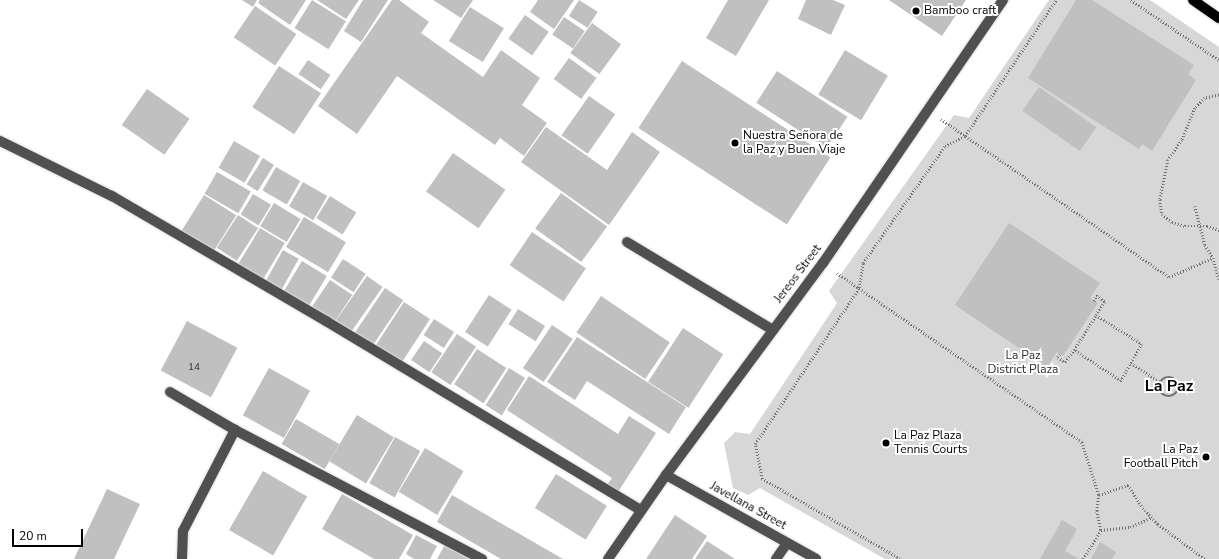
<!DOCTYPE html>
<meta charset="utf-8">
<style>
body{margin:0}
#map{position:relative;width:1219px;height:559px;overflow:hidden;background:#fff;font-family:"Nunito Sans",sans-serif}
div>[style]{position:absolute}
.green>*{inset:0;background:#d7d7d7}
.building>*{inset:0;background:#c0c0c0;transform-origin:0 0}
.path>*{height:2.5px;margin-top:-1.25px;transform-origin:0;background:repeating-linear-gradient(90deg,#727272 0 1px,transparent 0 3px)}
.path>.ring{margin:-1.25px;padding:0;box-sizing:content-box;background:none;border:2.5px solid #727272;border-radius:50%}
.roads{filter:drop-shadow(0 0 1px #dbdbdb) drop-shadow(0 0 1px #dbdbdb)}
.minor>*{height:10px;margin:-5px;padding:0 5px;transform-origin:5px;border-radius:5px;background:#505050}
.major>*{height:10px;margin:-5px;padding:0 5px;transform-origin:5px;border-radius:5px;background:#000}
.dots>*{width:11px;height:11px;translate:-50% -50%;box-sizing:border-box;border:2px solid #fff;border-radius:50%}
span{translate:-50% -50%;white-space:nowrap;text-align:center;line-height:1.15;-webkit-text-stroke:4px #fff;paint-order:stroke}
.number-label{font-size:10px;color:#303030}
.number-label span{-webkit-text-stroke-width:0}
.poi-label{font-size:12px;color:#000}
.left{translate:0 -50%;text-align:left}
.right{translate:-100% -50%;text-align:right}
.street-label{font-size:12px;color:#000}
.park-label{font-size:12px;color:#2e2e2e}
.district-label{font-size:16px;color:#000;font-weight:700}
.scale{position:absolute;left:12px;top:529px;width:71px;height:18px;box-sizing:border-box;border:2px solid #000;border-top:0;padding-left:5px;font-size:12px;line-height:14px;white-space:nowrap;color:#000;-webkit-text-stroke:3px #fff;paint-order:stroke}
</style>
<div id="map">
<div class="green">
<i style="clip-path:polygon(1049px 0,1150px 0,1219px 47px,1219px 559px,885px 559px,760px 488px,748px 495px,733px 488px,724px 443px,735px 432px,750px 434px,837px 303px,829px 291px,954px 115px,969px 118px)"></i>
</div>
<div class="building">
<i style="clip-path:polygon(242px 0,257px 0,253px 7px)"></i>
<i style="clip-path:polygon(260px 0,306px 0,290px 25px,258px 3px)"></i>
<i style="left:312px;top:0;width:40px;height:33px;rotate:32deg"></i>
<i style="clip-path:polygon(317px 0,359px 0,346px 19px)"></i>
<i style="clip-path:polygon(363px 0,388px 0,361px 42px,344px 31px)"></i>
<i style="clip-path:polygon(392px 0,399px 0,429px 22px,421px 33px,483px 77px,501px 50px,540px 78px,522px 105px,547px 123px,524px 156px,500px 138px,495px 145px,397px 76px,357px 134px,318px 106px)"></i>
<i style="clip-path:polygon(433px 0,473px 0,461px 18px)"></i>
<i style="clip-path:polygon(538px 0,574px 0,554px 29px,530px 12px)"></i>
<i style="left:579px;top:0;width:22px;height:19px;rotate:32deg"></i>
<i style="clip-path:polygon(728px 0,769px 0,736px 56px,706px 38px)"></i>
<i style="clip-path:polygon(806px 0,833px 0,845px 5px,831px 35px,798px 19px)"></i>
<i style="clip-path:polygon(889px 0,966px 0,942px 36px)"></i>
<i style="clip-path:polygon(1076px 0,1092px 0,1194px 65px,1188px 74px,1196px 80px,1152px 151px,1142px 144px,1139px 149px,1028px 78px)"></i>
<i style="left:255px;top:6px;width:50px;height:38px;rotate:34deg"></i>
<i style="left:470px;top:7px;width:40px;height:40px;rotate:32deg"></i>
<i style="left:525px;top:15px;width:29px;height:29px;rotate:35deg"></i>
<i style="left:564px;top:17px;width:25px;height:21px;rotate:34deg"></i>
<i style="left:592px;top:23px;width:36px;height:37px;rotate:36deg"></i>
<i style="left:845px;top:50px;width:50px;height:52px;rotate:31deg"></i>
<i style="left:569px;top:58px;width:34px;height:26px;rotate:36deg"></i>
<i style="left:308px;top:60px;width:27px;height:17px;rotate:34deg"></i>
<i style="left:682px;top:61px;width:177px;height:80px;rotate:33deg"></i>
<i style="left:279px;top:66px;width:50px;height:49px;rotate:33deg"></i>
<i style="left:777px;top:71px;width:84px;height:38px;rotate:33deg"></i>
<i style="left:1039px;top:87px;width:70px;height:29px;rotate:35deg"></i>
<i style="left:147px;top:89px;width:52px;height:44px;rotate:35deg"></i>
<i style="left:589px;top:96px;width:32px;height:48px;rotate:35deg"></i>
<i style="clip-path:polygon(546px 127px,607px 170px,632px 132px,660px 152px,609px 225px,521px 162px)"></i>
<i style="left:234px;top:141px;width:30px;height:31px;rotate:30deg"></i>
<i style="left:453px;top:153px;width:64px;height:47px;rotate:35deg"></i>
<i style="left:263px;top:158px;width:13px;height:31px;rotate:32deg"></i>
<i style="left:276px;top:167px;width:28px;height:27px;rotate:30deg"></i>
<i style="left:217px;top:172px;width:39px;height:25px;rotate:30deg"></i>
<i style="left:303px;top:182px;width:28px;height:28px;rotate:30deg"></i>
<i style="left:561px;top:193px;width:57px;height:44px;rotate:36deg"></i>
<i style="left:253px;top:194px;width:21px;height:24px;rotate:31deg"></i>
<i style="left:204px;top:195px;width:38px;height:44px;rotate:32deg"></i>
<i style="left:330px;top:196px;width:31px;height:26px;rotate:32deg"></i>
<i style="left:274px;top:203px;width:31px;height:27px;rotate:31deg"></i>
<i style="left:238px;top:215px;width:24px;height:39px;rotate:33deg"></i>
<i style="left:304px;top:217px;width:49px;height:35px;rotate:31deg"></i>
<i style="clip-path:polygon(1009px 223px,1100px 283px,1090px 298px,1098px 303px,1063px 356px,1057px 352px,1047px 367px,955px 305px)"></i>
<i style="left:260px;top:228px;width:29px;height:43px;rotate:31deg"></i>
<i style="left:532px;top:232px;width:65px;height:40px;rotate:34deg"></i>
<i style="left:283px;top:250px;width:18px;height:36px;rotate:29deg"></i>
<i style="left:343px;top:259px;width:27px;height:22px;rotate:33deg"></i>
<i style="left:302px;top:261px;width:29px;height:37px;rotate:31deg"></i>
<i style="left:367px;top:276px;width:19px;height:54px;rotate:35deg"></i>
<i style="left:330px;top:280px;width:27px;height:32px;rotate:34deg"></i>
<i style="left:385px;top:288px;width:22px;height:54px;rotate:34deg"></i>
<i style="left:489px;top:295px;width:27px;height:44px;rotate:33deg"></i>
<i style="left:601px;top:296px;width:83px;height:44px;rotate:34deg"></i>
<i style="left:404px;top:302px;width:31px;height:54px;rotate:33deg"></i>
<i style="left:518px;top:309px;width:32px;height:18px;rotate:32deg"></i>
<i style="left:434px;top:319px;width:24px;height:19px;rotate:33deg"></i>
<i style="left:187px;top:321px;width:57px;height:56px;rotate:28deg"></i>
<i style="left:552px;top:325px;width:25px;height:52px;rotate:34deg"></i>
<i style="left:683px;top:328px;width:48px;height:64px;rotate:33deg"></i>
<i style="left:457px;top:334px;width:23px;height:46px;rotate:34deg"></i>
<i style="clip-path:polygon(577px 337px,686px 407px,669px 434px,587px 381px,575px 400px,547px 382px)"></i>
<i style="left:424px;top:341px;width:22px;height:23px;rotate:34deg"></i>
<i style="left:477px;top:349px;width:35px;height:42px;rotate:33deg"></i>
<i style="left:269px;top:368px;width:47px;height:54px;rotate:29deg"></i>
<i style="left:509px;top:368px;width:19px;height:44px;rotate:32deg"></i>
<i style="clip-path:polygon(529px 376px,618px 434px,629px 416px,656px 433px,618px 492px,607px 485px,612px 478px,507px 410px)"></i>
<i style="left:357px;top:415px;width:43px;height:54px;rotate:31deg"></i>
<i style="left:296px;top:419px;width:50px;height:29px;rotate:30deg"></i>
<i style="left:395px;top:437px;width:29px;height:53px;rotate:29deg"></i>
<i style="left:425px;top:448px;width:45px;height:51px;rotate:31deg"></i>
<i style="left:263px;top:471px;width:51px;height:68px;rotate:30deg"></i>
<i style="left:556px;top:474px;width:60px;height:40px;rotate:32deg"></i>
<i style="clip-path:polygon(107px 489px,140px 504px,114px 559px,74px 559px)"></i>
<i style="clip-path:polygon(342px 494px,413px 535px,399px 559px,374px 559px,322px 529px)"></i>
<i style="clip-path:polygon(452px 495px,563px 559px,501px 559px,437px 522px)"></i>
<i style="clip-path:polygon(675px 515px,707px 536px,692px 559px,646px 559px)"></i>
<i style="clip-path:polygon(1062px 520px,1077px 529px,1065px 551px,1079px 559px,1040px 559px)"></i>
<i style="clip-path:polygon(416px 535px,437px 546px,430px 559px,414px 559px,406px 554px)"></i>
<i style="clip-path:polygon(447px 541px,477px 559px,437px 559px)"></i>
<i style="clip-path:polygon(707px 541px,735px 559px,695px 559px)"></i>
<i style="clip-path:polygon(1100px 542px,1116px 552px,1112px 559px,1091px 559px)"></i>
</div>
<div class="path">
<i style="left:1131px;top:0;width:107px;rotate:34.3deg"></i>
<i style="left:1219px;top:95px;width:14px;rotate:168deg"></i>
<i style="left:1205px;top:98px;width:14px;rotate:135deg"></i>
<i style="left:1195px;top:108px;width:35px;rotate:112deg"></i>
<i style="left:1182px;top:140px;width:24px;rotate:125deg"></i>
<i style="left:1168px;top:160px;width:41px;rotate:101.3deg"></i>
<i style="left:1160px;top:200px;width:14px;rotate:82deg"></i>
<i style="left:1162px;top:214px;width:13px;rotate:39deg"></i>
<i style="left:1172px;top:222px;width:14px;rotate:17deg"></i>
<i style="left:1185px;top:226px;width:22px"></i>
<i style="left:1207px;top:226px;width:13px;rotate:18deg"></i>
<i style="left:941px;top:119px;width:277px;rotate:34.7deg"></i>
<i style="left:1169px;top:277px;width:48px;rotate:-23.4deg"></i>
<i style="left:1213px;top:258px;width:22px;rotate:74deg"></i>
<i style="left:1195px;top:206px;width:40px;rotate:75.6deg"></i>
<i style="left:1205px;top:245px;width:15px;rotate:58deg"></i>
<i style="left:837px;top:273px;width:298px;rotate:34.6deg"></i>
<i style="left:1082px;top:442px;width:56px;rotate:72.2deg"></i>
<i style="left:1099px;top:495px;width:31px;rotate:-19deg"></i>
<i style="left:1128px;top:485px;width:27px;rotate:57deg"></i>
<i style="left:1143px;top:508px;width:22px;rotate:47deg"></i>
<i style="left:1158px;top:524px;width:59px;rotate:36.7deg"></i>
<i style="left:1094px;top:301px;width:7px;rotate:-63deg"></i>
<i style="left:1097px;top:295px;width:11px;rotate:41deg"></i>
<i style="left:1105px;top:302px;width:16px;rotate:125deg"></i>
<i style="left:1096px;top:315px;width:54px;rotate:32.2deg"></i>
<i style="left:1142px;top:344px;width:43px;rotate:119.6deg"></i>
<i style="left:1121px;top:381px;width:56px;rotate:-146.6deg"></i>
<i style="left:1074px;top:350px;width:41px;rotate:-57.8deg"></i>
<i style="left:1060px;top:354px;width:4px;rotate:124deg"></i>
<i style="left:1058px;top:357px;width:9px;rotate:36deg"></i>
<i style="left:1065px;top:362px;width:15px;rotate:-53deg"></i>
<i style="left:1131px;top:363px;width:35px;rotate:33deg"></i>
<i class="ring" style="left:1159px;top:377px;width:17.5px;height:17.5px"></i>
<i style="left:1099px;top:495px;width:16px;rotate:97deg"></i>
<i style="left:1097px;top:511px;width:19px;rotate:78deg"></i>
<i style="left:900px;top:559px;width:160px;rotate:-149.9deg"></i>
<i style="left:762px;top:479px;width:36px;rotate:-101deg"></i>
<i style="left:755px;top:444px;width:187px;rotate:-56.3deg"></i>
<i style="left:859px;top:288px;width:25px;rotate:-81deg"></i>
<i style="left:863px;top:263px;width:143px;rotate:-55deg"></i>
<i style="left:945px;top:146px;width:22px;rotate:-27deg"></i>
<i style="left:965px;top:136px;width:164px;rotate:-56.2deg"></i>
<i style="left:1083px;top:559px;width:34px;rotate:-58deg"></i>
<i style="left:1101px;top:530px;width:29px;rotate:-6deg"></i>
<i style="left:1130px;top:527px;width:24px;rotate:-24deg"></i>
</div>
<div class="roads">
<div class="minor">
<i style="left:0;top:141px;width:125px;rotate:26.2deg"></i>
<i style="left:112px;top:196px;width:248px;rotate:30.3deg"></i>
<i style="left:326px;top:321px;width:367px;rotate:31deg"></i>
<i style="left:627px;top:242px;width:170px;rotate:31.1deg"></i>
<i style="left:170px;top:392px;width:75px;rotate:30.3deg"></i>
<i style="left:235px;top:430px;width:279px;rotate:27.6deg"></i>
<i style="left:666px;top:475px;width:172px;rotate:29.2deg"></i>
<i style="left:182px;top:559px;width:28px;rotate:-88deg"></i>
<i style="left:183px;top:531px;width:114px;rotate:-62.8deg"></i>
<i style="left:608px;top:559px;width:102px;rotate:-55.4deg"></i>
<i style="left:666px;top:475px;width:264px;rotate:-53.5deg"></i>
<i style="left:823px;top:263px;width:319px;rotate:-55.6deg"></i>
<i style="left:776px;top:559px;width:19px;rotate:-55deg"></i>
</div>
<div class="major">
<i style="left:1193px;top:0;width:32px;rotate:35deg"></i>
</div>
</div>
<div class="dots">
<i style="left:916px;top:11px;background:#000"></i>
<i style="left:735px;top:143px;background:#000"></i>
<i style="left:886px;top:443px;background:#000"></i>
<i style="left:1206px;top:457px;background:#000"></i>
</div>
<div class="number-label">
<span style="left:194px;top:368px">14</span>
</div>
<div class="poi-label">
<span class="left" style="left:924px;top:11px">Bamboo craft</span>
<span class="left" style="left:743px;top:143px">Nuestra Señora de<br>la Paz y Buen Viaje</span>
<span class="left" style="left:894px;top:443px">La Paz Plaza<br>Tennis Courts</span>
<span class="right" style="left:1198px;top:457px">La Paz<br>Football Pitch</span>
</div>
<div class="street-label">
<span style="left:798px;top:274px;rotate:-53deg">Jereos Street</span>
<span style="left:748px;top:506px;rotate:29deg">Javellana Street</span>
</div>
<div class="park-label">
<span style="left:1023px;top:363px">La Paz<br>District Plaza</span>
</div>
<div class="district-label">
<span style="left:1169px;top:386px">La Paz</span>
</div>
<div class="scale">20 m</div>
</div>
